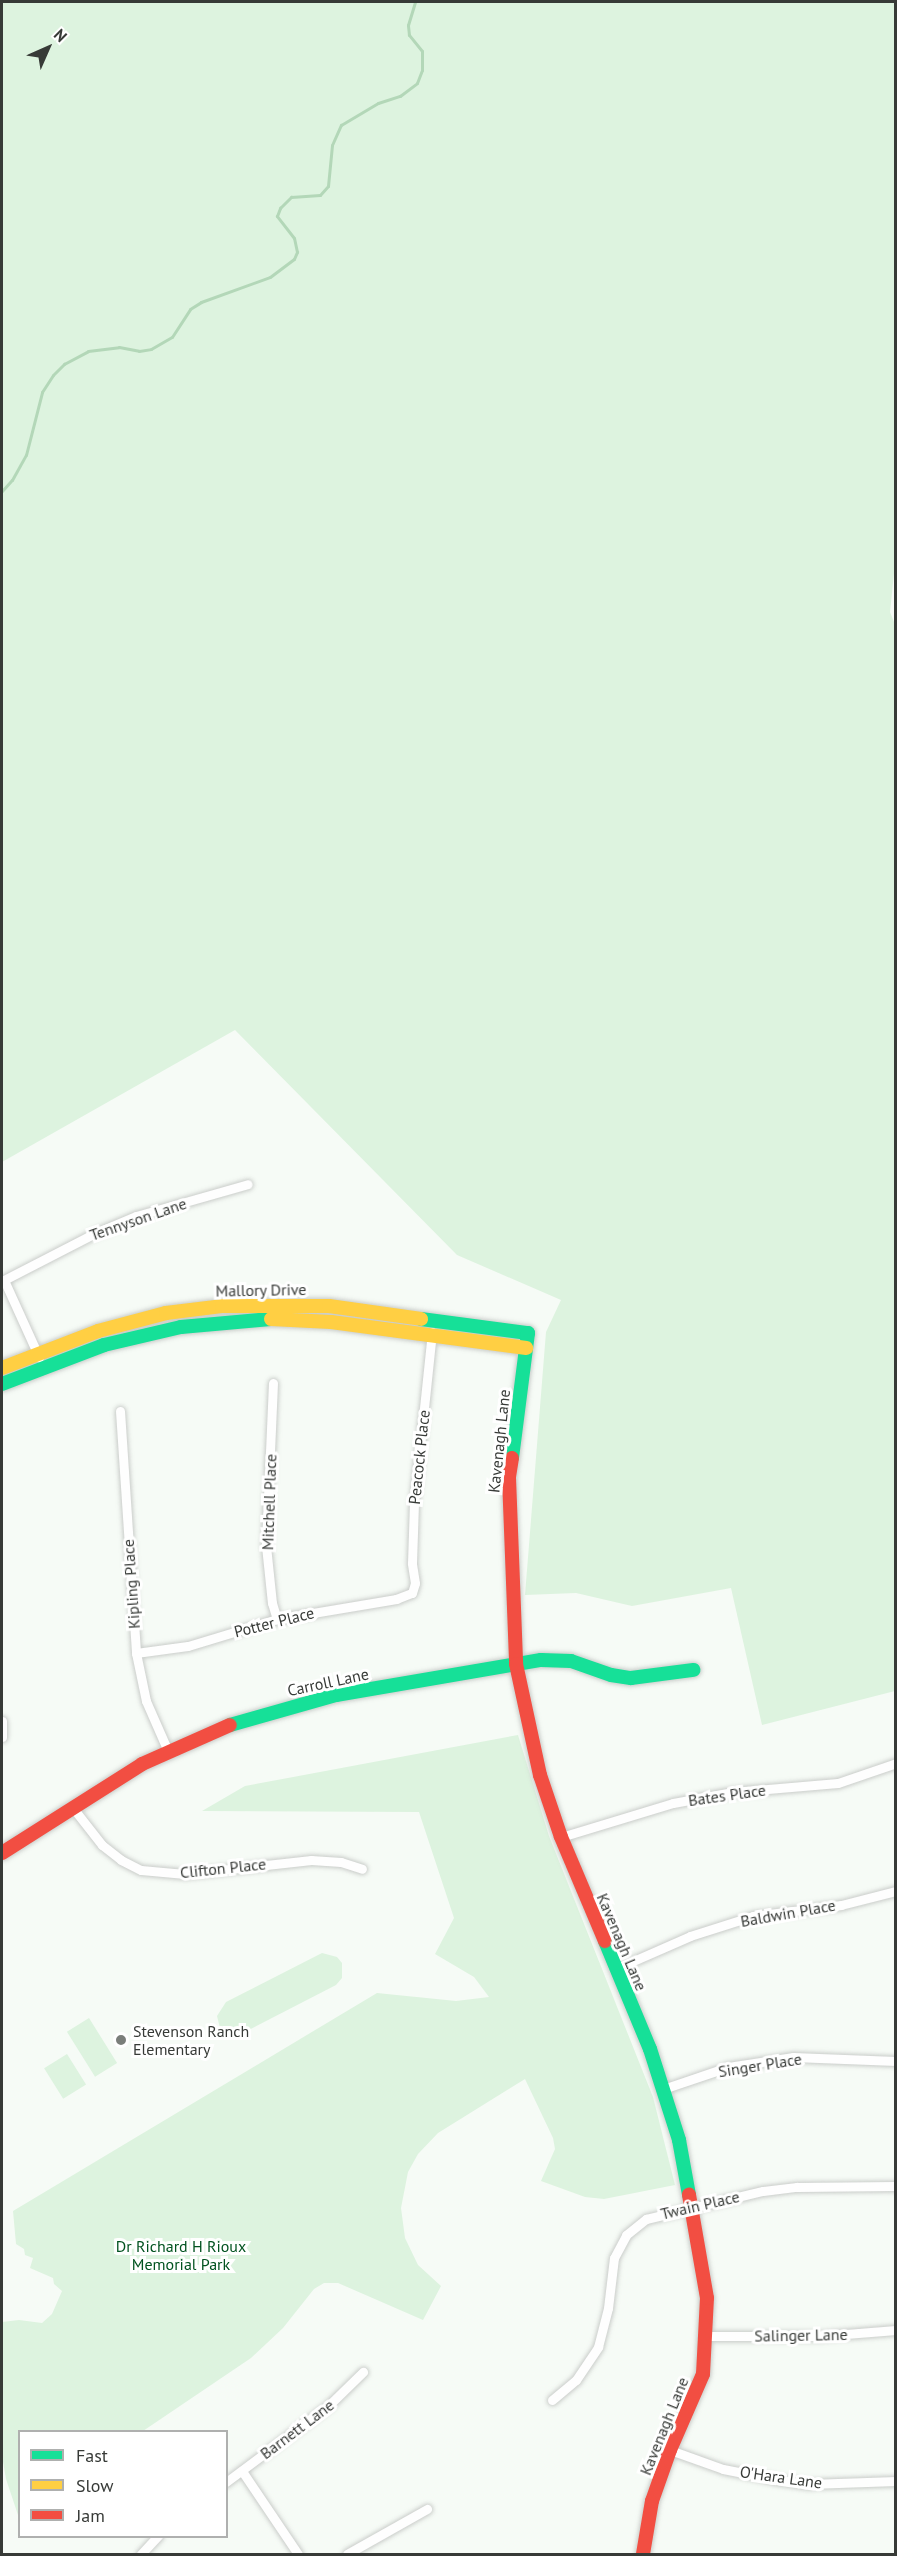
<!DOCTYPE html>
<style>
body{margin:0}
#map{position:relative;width:897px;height:2556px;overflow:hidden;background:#f6fbf6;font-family:"PT Sans",sans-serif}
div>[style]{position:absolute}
.green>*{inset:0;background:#ddf3df;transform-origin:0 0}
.stream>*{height:3px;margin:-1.5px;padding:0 1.5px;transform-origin:1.5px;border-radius:1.5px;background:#b3d7b8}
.roads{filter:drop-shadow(0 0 2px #cacdca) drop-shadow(0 0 2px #cacdca)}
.street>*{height:9px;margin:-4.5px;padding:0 4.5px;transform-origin:4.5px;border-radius:4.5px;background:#fefefe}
.fast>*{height:14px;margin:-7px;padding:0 7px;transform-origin:7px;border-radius:7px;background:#16e098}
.slow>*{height:14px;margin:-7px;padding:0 7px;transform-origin:7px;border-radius:7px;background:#ffcf43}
.jam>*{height:14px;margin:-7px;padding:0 7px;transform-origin:7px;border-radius:7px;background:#f24e42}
.dots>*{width:16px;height:16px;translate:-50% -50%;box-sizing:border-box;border:3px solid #fff;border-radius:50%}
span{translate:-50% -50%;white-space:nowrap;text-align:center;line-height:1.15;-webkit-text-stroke:6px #fff;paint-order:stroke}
.street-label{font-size:16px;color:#373a37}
.poi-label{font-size:16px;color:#373a37}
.left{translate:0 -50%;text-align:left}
.park-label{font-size:16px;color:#01521f}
.frame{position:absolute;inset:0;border:3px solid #373a37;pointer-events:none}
.legend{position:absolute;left:18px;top:2430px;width:210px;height:108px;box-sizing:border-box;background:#fff;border:2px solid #afb0af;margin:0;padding:8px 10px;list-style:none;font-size:18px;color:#373a37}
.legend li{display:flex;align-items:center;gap:12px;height:30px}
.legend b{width:30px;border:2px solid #afb0af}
.north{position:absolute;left:18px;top:18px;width:60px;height:60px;-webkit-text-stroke:4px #fff;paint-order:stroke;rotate:45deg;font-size:16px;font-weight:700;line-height:24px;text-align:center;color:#373a37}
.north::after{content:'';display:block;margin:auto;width:21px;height:27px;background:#373a37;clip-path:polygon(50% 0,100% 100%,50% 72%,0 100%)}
</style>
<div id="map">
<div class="green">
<i style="clip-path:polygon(2px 2px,895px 2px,896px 554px,890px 612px,896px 627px,895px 1691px,762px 1725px,731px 1588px,632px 1606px,576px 1593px,525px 1595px,546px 1332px,561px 1300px,457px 1255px,235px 1030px,2px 1162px)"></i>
<i style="clip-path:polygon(518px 1735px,549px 1836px,653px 2097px,675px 2185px,604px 2199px,585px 2197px,541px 2181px,555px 2149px,553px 2138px,525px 2079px,438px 2133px,418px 2154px,408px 2172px,401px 2208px,405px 2238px,418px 2265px,441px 2286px,423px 2320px,338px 2283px,324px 2283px,314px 2289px,283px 2328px,251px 2358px,143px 2431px,20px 2432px,19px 2518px,6px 2479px,2px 2456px,2px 2322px,19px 2320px,42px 2323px,52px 2314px,62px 2291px,54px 2284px,53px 2278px,30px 2268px,33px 2258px,25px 2255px,24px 2249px,16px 2244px,13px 2211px,377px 1993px,456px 2001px,489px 1997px,474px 1977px,435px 1954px,454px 1918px,419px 1812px,202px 1811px,245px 1786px)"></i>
<i style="clip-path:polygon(322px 1953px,337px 1957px,342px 1963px,342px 1978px,336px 1985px,241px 2034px,229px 2035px,220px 2028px,217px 2016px,226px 2002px)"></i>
<i style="left:89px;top:2018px;width:53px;height:26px;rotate:58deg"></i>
<i style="left:67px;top:2054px;width:36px;height:27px;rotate:58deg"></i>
</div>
<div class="stream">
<i style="left:2px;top:491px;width:15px;rotate:-48deg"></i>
<i style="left:12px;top:480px;width:29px;rotate:-61deg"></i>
<i style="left:26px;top:455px;width:65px;rotate:-75.7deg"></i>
<i style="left:42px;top:392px;width:20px;rotate:-57deg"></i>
<i style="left:53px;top:375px;width:16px;rotate:-45deg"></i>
<i style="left:64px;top:364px;width:27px;rotate:-28deg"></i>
<i style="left:88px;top:351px;width:31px;rotate:-7deg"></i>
<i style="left:119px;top:347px;width:20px;rotate:11deg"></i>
<i style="left:139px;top:351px;width:12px;rotate:-9deg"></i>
<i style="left:151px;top:349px;width:24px;rotate:-30deg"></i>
<i style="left:172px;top:337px;width:33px;rotate:-57deg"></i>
<i style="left:190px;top:309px;width:13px;rotate:-32deg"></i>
<i style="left:201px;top:302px;width:73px;rotate:-19.9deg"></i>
<i style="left:270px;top:277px;width:30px;rotate:-37deg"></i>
<i style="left:294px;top:259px;width:8px;rotate:-67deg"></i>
<i style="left:297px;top:252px;width:14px;rotate:-102deg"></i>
<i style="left:294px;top:238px;width:28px;rotate:-128deg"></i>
<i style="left:277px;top:216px;width:9px;rotate:-69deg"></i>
<i style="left:280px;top:208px;width:16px;rotate:-45deg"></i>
<i style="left:291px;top:197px;width:29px;rotate:-4deg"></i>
<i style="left:320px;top:195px;width:12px;rotate:-48deg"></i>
<i style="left:328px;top:186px;width:41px;rotate:-84.4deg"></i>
<i style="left:332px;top:145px;width:22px;rotate:-66deg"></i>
<i style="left:341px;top:125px;width:43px;rotate:-30.7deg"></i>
<i style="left:378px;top:103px;width:23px;rotate:-18deg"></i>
<i style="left:400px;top:96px;width:21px;rotate:-37deg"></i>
<i style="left:417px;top:83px;width:14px;rotate:-69deg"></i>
<i style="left:422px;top:70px;width:19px;rotate:-90deg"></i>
<i style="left:422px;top:51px;width:21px;rotate:-129deg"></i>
<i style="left:409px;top:35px;width:10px;rotate:-96deg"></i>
<i style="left:408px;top:25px;width:24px;rotate:-73deg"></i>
</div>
<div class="roads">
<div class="street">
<i style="left:4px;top:1280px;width:85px;rotate:65.6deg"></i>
<i style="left:2px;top:1281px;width:100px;rotate:-27.3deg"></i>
<i style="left:91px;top:1235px;width:49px;rotate:-22.9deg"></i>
<i style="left:136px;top:1216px;width:116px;rotate:-15.9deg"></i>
<i style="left:273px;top:1383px;width:163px;rotate:92.5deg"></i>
<i style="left:266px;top:1546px;width:57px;rotate:84deg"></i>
<i style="left:272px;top:1603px;width:17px;rotate:73deg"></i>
<i style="left:120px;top:1411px;width:243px;rotate:86.2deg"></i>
<i style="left:136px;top:1653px;width:49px;rotate:78.2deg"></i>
<i style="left:146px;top:1701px;width:55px;rotate:66.3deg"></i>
<i style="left:136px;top:1653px;width:52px;rotate:-7.7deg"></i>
<i style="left:188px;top:1646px;width:93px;rotate:-16.9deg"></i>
<i style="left:277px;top:1619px;width:121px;rotate:-9.5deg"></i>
<i style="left:396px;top:1599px;width:17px;rotate:-21deg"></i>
<i style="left:412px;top:1593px;width:10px;rotate:-73deg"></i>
<i style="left:415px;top:1583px;width:20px;rotate:-99deg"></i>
<i style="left:412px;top:1563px;width:60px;rotate:-88.1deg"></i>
<i style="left:414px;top:1503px;width:172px;rotate:-84deg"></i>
<i style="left:2px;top:1721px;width:16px;rotate:90deg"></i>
<i style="left:73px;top:1808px;width:47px;rotate:51.9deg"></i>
<i style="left:102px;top:1845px;width:24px;rotate:38deg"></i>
<i style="left:121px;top:1860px;width:22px;rotate:27deg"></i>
<i style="left:141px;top:1870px;width:44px;rotate:5.2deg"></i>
<i style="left:185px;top:1874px;width:127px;rotate:-6.3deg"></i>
<i style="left:311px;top:1860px;width:30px;rotate:4deg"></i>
<i style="left:341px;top:1862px;width:22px;rotate:18deg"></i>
<i style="left:561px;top:1837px;width:117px;rotate:-16.9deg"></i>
<i style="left:673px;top:1803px;width:61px;rotate:-10.4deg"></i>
<i style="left:733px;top:1792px;width:105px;rotate:-4.9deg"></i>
<i style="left:838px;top:1783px;width:61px;rotate:-19deg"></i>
<i style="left:615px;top:1969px;width:82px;rotate:-23.7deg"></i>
<i style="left:690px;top:1936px;width:66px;rotate:-17.6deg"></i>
<i style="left:753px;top:1916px;width:89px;rotate:-7.1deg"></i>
<i style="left:841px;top:1905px;width:57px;rotate:-14.3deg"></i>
<i style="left:663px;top:2089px;width:69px;rotate:-18.7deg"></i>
<i style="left:728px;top:2067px;width:66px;rotate:-8.7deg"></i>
<i style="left:793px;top:2057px;width:103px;rotate:2.2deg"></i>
<i style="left:707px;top:2336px;width:114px"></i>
<i style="left:821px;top:2336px;width:75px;rotate:-4.6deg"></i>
<i style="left:552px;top:2400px;width:31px;rotate:-40deg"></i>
<i style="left:576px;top:2380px;width:40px;rotate:-56deg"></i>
<i style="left:598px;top:2347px;width:40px;rotate:-75.6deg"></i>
<i style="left:608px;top:2308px;width:50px;rotate:-83.2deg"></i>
<i style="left:614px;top:2258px;width:26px;rotate:-62deg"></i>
<i style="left:626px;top:2235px;width:26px;rotate:-39deg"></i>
<i style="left:646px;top:2219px;width:120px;rotate:-13.5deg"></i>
<i style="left:763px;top:2191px;width:34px;rotate:-7deg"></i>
<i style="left:797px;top:2187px;width:99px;rotate:-0.6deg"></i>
<i style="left:670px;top:2450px;width:56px;rotate:19.7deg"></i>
<i style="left:723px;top:2469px;width:57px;rotate:11.1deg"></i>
<i style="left:779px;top:2480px;width:30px;rotate:8deg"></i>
<i style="left:809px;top:2484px;width:87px;rotate:-2deg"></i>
<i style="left:242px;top:2471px;width:100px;rotate:56deg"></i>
<i style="left:226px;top:2482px;width:127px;rotate:-36.7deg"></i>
<i style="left:328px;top:2406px;width:49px;rotate:-44.2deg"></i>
<i style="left:141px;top:2554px;width:25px;rotate:-47deg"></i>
<i style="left:347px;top:2554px;width:92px;rotate:-29.4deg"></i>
</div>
<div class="fast">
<i style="left:421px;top:1319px;width:108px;rotate:7.5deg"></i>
<i style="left:528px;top:1333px;width:126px;rotate:97.3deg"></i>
<i style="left:2px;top:1384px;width:109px;rotate:-20.9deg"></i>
<i style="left:104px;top:1345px;width:79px;rotate:-13.2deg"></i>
<i style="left:181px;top:1327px;width:90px;rotate:-5.1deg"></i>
<i style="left:230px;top:1725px;width:110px;rotate:-15.8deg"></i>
<i style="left:336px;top:1695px;width:208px;rotate:-9.7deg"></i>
<i style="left:541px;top:1660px;width:30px;rotate:2deg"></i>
<i style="left:571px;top:1661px;width:42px;rotate:19.3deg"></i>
<i style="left:611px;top:1675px;width:20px;rotate:9deg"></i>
<i style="left:631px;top:1678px;width:63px;rotate:-7.4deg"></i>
<i style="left:605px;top:1941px;width:117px;rotate:67.4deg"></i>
<i style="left:650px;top:2049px;width:96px;rotate:72.3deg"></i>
<i style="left:679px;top:2140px;width:56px;rotate:79.7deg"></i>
</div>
<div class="slow">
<i style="left:271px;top:1319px;width:60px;rotate:2.9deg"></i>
<i style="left:331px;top:1322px;width:197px;rotate:7.6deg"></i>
<i style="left:2px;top:1368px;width:103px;rotate:-21.1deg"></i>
<i style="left:98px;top:1331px;width:70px;rotate:-14.8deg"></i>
<i style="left:166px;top:1313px;width:56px;rotate:-7.1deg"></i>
<i style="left:222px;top:1306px;width:107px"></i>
<i style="left:329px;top:1306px;width:93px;rotate:8deg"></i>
</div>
<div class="jam">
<i style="left:512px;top:1458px;width:20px;rotate:99deg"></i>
<i style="left:509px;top:1478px;width:186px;rotate:87.8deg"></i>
<i style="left:516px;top:1664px;width:114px;rotate:77.8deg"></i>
<i style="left:540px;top:1775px;width:65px;rotate:71.3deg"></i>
<i style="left:561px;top:1837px;width:113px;rotate:67.1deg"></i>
<i style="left:2px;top:1853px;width:166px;rotate:-32.4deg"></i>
<i style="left:142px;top:1764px;width:96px;rotate:-23.9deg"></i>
<i style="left:643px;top:2554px;width:54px;rotate:-80.4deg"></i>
<i style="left:652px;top:2501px;width:54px;rotate:-70.6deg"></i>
<i style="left:670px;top:2450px;width:83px;rotate:-66.5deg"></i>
<i style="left:703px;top:2374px;width:76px;rotate:-87deg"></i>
<i style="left:707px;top:2298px;width:105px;rotate:-99.9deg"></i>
</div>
</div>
<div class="dots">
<i style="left:121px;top:2040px;background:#7a7e7a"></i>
</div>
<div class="street-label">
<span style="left:138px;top:1219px;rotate:-19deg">Tennyson Lane</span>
<span style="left:261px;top:1290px;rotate:-1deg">Mallory Drive</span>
<span style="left:499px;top:1441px;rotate:-84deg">Kavenagh Lane</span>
<span style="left:419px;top:1457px;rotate:-84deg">Peacock Place</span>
<span style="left:269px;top:1502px;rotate:-88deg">Mitchell Place</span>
<span style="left:131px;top:1584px;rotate:-94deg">Kipling Place</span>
<span style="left:274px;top:1622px;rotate:-14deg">Potter Place</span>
<span style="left:328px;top:1682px;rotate:-12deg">Carroll Lane</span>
<span style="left:727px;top:1795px;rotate:-8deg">Bates Place</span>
<span style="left:223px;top:1868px;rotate:-6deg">Clifton Place</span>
<span style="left:788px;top:1913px;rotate:-10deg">Baldwin Place</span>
<span style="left:622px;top:1942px;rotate:67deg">Kavenagh Lane</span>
<span style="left:760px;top:2065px;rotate:-9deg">Singer Place</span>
<span style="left:700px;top:2205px;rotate:-13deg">Twain Place</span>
<span style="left:801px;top:2335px;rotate:-1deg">Salinger Lane</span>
<span style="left:664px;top:2426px;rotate:-68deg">Kavenagh Lane</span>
<span style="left:297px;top:2429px;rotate:-37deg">Barnett Lane</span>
<span style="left:781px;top:2477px;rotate:8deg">O'Hara Lane</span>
</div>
<div class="poi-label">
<span class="left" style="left:133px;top:2040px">Stevenson Ranch<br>Elementary</span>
</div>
<div class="park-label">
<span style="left:181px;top:2255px">Dr Richard H Rioux<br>Memorial Park</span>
</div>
<div class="frame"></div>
<ul class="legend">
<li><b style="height:8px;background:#16e098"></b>Fast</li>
<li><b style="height:8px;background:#ffcf43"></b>Slow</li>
<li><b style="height:8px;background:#f24e42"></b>Jam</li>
</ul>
<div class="north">N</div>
</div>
